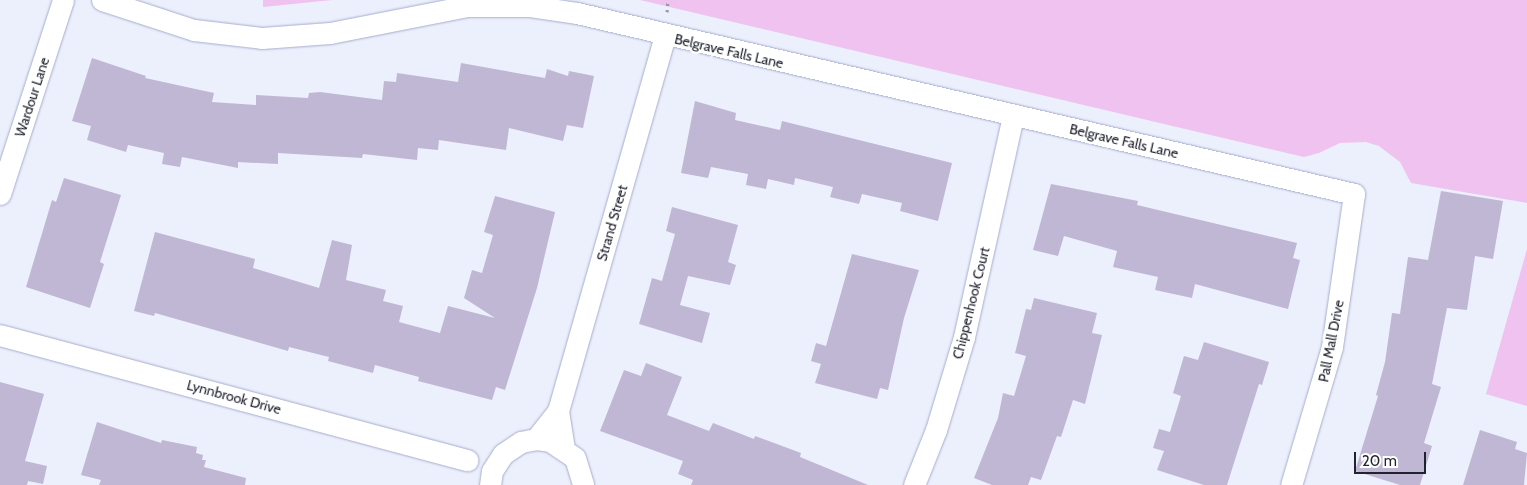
<!DOCTYPE html>
<style>
body{margin:0}
#map{position:relative;width:1527px;height:485px;overflow:hidden;background:#eceffc;font-family:Cabin,sans-serif}
div>[style]{position:absolute}
.green>*{inset:0;background:#efc2f0}
.building>*{inset:0;background:#c0b7d5}
.path>*{height:3px;margin-top:-1.5px;transform-origin:0;background:repeating-linear-gradient(90deg,#979aa6 0 2.5px,transparent 0 6.5px)}
.roads{filter:drop-shadow(0 0 1px #a6adcb) drop-shadow(0 0 1px #a6adcb)}
.minor>*{height:21px;margin:-10.5px;padding:0 10.5px;transform-origin:10.5px;border-radius:10.5px;background:#fff}
span{translate:-50% -50%;white-space:nowrap;text-align:center;line-height:1.15;-webkit-text-stroke:5px #fff;paint-order:stroke}
.street-label{font-size:14px;color:#21242f}
.scale{position:absolute;left:1354px;top:452px;width:72px;height:22px;box-sizing:border-box;border:2px solid #21242f;border-top:0;padding-left:6px;font-size:15px;line-height:18px;white-space:nowrap;color:#21242f;-webkit-text-stroke:4px #fff;paint-order:stroke}
</style>
<div id="map">
<div class="green">
<i style="clip-path:polygon(263px 0,332px 0,263px 7px)"></i>
<i style="clip-path:polygon(640px 0,1527px 0,1527px 203px,1411px 183px,1400px 162px,1379px 146px,1366px 142px,1340px 143px,1319px 153px,1304px 157px)"></i>
<i style="clip-path:polygon(1527px 249px,1527px 406px,1486px 394px)"></i>
</div>
<div class="building">
<i style="clip-path:polygon(92px 58px,146px 76px,145px 78px,214px 93px,212px 102px,256px 105px,256px 95px,308px 98px,309px 93px,320px 92px,382px 100px,384px 81px,396px 82px,397px 73px,458px 82px,461px 63px,545px 78px,547px 69px,568px 76px,569px 71px,594px 76px,583px 128px,567px 125px,563px 141px,509px 128px,506px 150px,439px 140px,438px 150px,418px 148px,417px 160px,363px 154px,362px 158px,278px 153px,278px 164px,238px 162px,238px 168px,182px 157px,180px 167px,162px 164px,164px 153px,128px 145px,126px 152px,87px 140px,91px 126px,72px 121px)"></i>
<i style="clip-path:polygon(695px 101px,736px 113px,735px 120px,780px 130px,782px 121px,952px 163px,938px 221px,900px 211px,902px 203px,862px 194px,859px 204px,830px 197px,833px 187px,795px 178px,794px 185px,768px 179px,766px 189px,746px 185px,748px 174px,711px 167px,708px 178px,681px 173px)"></i>
<i style="clip-path:polygon(64px 178px,121px 195px,100px 262px,104px 264px,90px 308px,26px 287px,52px 200px,56px 202px)"></i>
<i style="clip-path:polygon(1051px 184px,1138px 201px,1137px 205px,1297px 243px,1293px 258px,1300px 260px,1288px 309px,1195px 284px,1192px 298px,1155px 290px,1158px 277px,1113px 267px,1117px 251px,1064px 236px,1058px 256px,1033px 250px)"></i>
<i style="clip-path:polygon(1441px 191px,1503px 201px,1493px 259px,1475px 256px,1467px 310px,1447px 308px,1432px 384px,1441px 387px,1424px 443px,1432px 446px,1420px 485px,1400px 485px,1355px 471px,1378px 396px,1376px 395px,1385px 362px,1392px 313px,1400px 314px,1408px 257px,1428px 260px)"></i>
<i style="clip-path:polygon(495px 196px,555px 212px,537px 288px,505px 390px,496px 387px,492px 400px,418px 381px,419px 377px,375px 365px,373px 373px,328px 361px,329px 357px,289px 347px,288px 351px,155px 313px,154px 316px,134px 311px,155px 232px,255px 259px,253px 268px,319px 288px,332px 240px,352px 245px,346px 280px,386px 290px,383px 301px,403px 306px,399px 322px,440px 333px,448px 306px,495px 318px,464px 298px,472px 270px,482px 273px,493px 235px,484px 232px)"></i>
<i style="clip-path:polygon(672px 207px,738px 225px,728px 262px,736px 265px,730px 285px,688px 276px,680px 305px,710px 313px,702px 343px,639px 324px,652px 278px,662px 281px,675px 234px,666px 231px)"></i>
<i style="clip-path:polygon(852px 254px,919px 270px,904px 318px,888px 390px,880px 388px,877px 399px,815px 383px,821px 364px,811px 361px,816px 343px,826px 346px)"></i>
<i style="clip-path:polygon(1034px 298px,1097px 313px,1092px 333px,1102px 335px,1085px 404px,1073px 400px,1061px 437px,1057px 436px,1041px 480px,1031px 477px,1028px 485px,992px 485px,974px 478px,998px 418px,1003px 393px,1014px 396px,1026px 356px,1015px 353px,1026px 309px,1031px 310px)"></i>
<i style="clip-path:polygon(1204px 342px,1269px 362px,1262px 385px,1259px 384px,1227px 485px,1204px 485px,1157px 470px,1164px 451px,1153px 448px,1159px 429px,1170px 432px,1181px 396px,1173px 393px,1184px 356px,1198px 360px)"></i>
<i style="clip-path:polygon(646px 363px,682px 377px,667px 415px,709px 431px,713px 423px,754px 439px,755px 436px,801px 453px,800px 457px,868px 485px,691px 485px,693px 480px,678px 474px,683px 461px,600px 431px,624px 370px,641px 376px)"></i>
<i style="clip-path:polygon(0 382px,44px 394px,25px 461px,47px 466px,43px 484px,28px 481px,27px 485px,0 485px)"></i>
<i style="clip-path:polygon(97px 422px,161px 443px,162px 440px,197px 447px,196px 453px,203px 455px,202px 460px,206px 460px,204px 467px,246px 478px,245px 485px,99px 485px,101px 480px,81px 475px)"></i>
<i style="clip-path:polygon(1480px 430px,1517px 442px,1515px 449px,1527px 453px,1524px 485px,1463px 485px)"></i>
</div>
<div class="path">
<i style="left:667px;top:12px;width:12px;rotate:-85deg"></i>
</div>
<div class="roads">
<div class="minor">
<i style="left:102px;top:0;width:97px;rotate:18.1deg"></i>
<i style="left:194px;top:30px;width:68px;rotate:6.7deg"></i>
<i style="left:262px;top:38px;width:68px;rotate:-4.2deg"></i>
<i style="left:330px;top:33px;width:140px;rotate:-11.1deg"></i>
<i style="left:467px;top:6px;width:63px"></i>
<i style="left:530px;top:6px;width:48px;rotate:8.5deg"></i>
<i style="left:577px;top:13px;width:798px;rotate:13.11deg"></i>
<i style="left:1354px;top:194px;width:155px;rotate:98.2deg"></i>
<i style="left:1332px;top:347px;width:144px;rotate:106.5deg"></i>
<i style="left:0;top:194px;width:204px;rotate:-72deg"></i>
<i style="left:0;top:335px;width:484px;rotate:15deg"></i>
<i style="left:558px;top:411px;width:390px;rotate:-74.1deg"></i>
<i style="left:536px;top:439px;width:36px;rotate:-52deg"></i>
<i style="left:558px;top:411px;width:36px;rotate:81deg"></i>
<i style="left:490px;top:485px;width:14px;rotate:-82deg"></i>
<i style="left:492px;top:471px;width:20px;rotate:-57deg"></i>
<i style="left:503px;top:454px;width:22px;rotate:-34deg"></i>
<i style="left:521px;top:442px;width:15px;rotate:-11deg"></i>
<i style="left:536px;top:439px;width:14px;rotate:8deg"></i>
<i style="left:550px;top:441px;width:30px;rotate:34deg"></i>
<i style="left:575px;top:458px;width:28px;rotate:73deg"></i>
<i style="left:914px;top:485px;width:59px;rotate:-68.2deg"></i>
<i style="left:936px;top:430px;width:97px;rotate:-73.2deg"></i>
<i style="left:964px;top:337px;width:226px;rotate:-77.5deg"></i>
</div>
</div>
<div class="street-label">
<span style="left:729px;top:51px;rotate:13deg">Belgrave Falls Lane</span>
<span style="left:32px;top:97px;rotate:-72deg">Wardour Lane</span>
<span style="left:1124px;top:141px;rotate:13deg">Belgrave Falls Lane</span>
<span style="left:612px;top:223px;rotate:-74deg">Strand Street</span>
<span style="left:971px;top:303px;rotate:-76deg">Chippenhook Court</span>
<span style="left:1331px;top:341px;rotate:-79deg">Pall Mall Drive</span>
<span style="left:234px;top:397px;rotate:15deg">Lynnbrook Drive</span>
</div>
<div class="scale">20 m</div>
</div>
